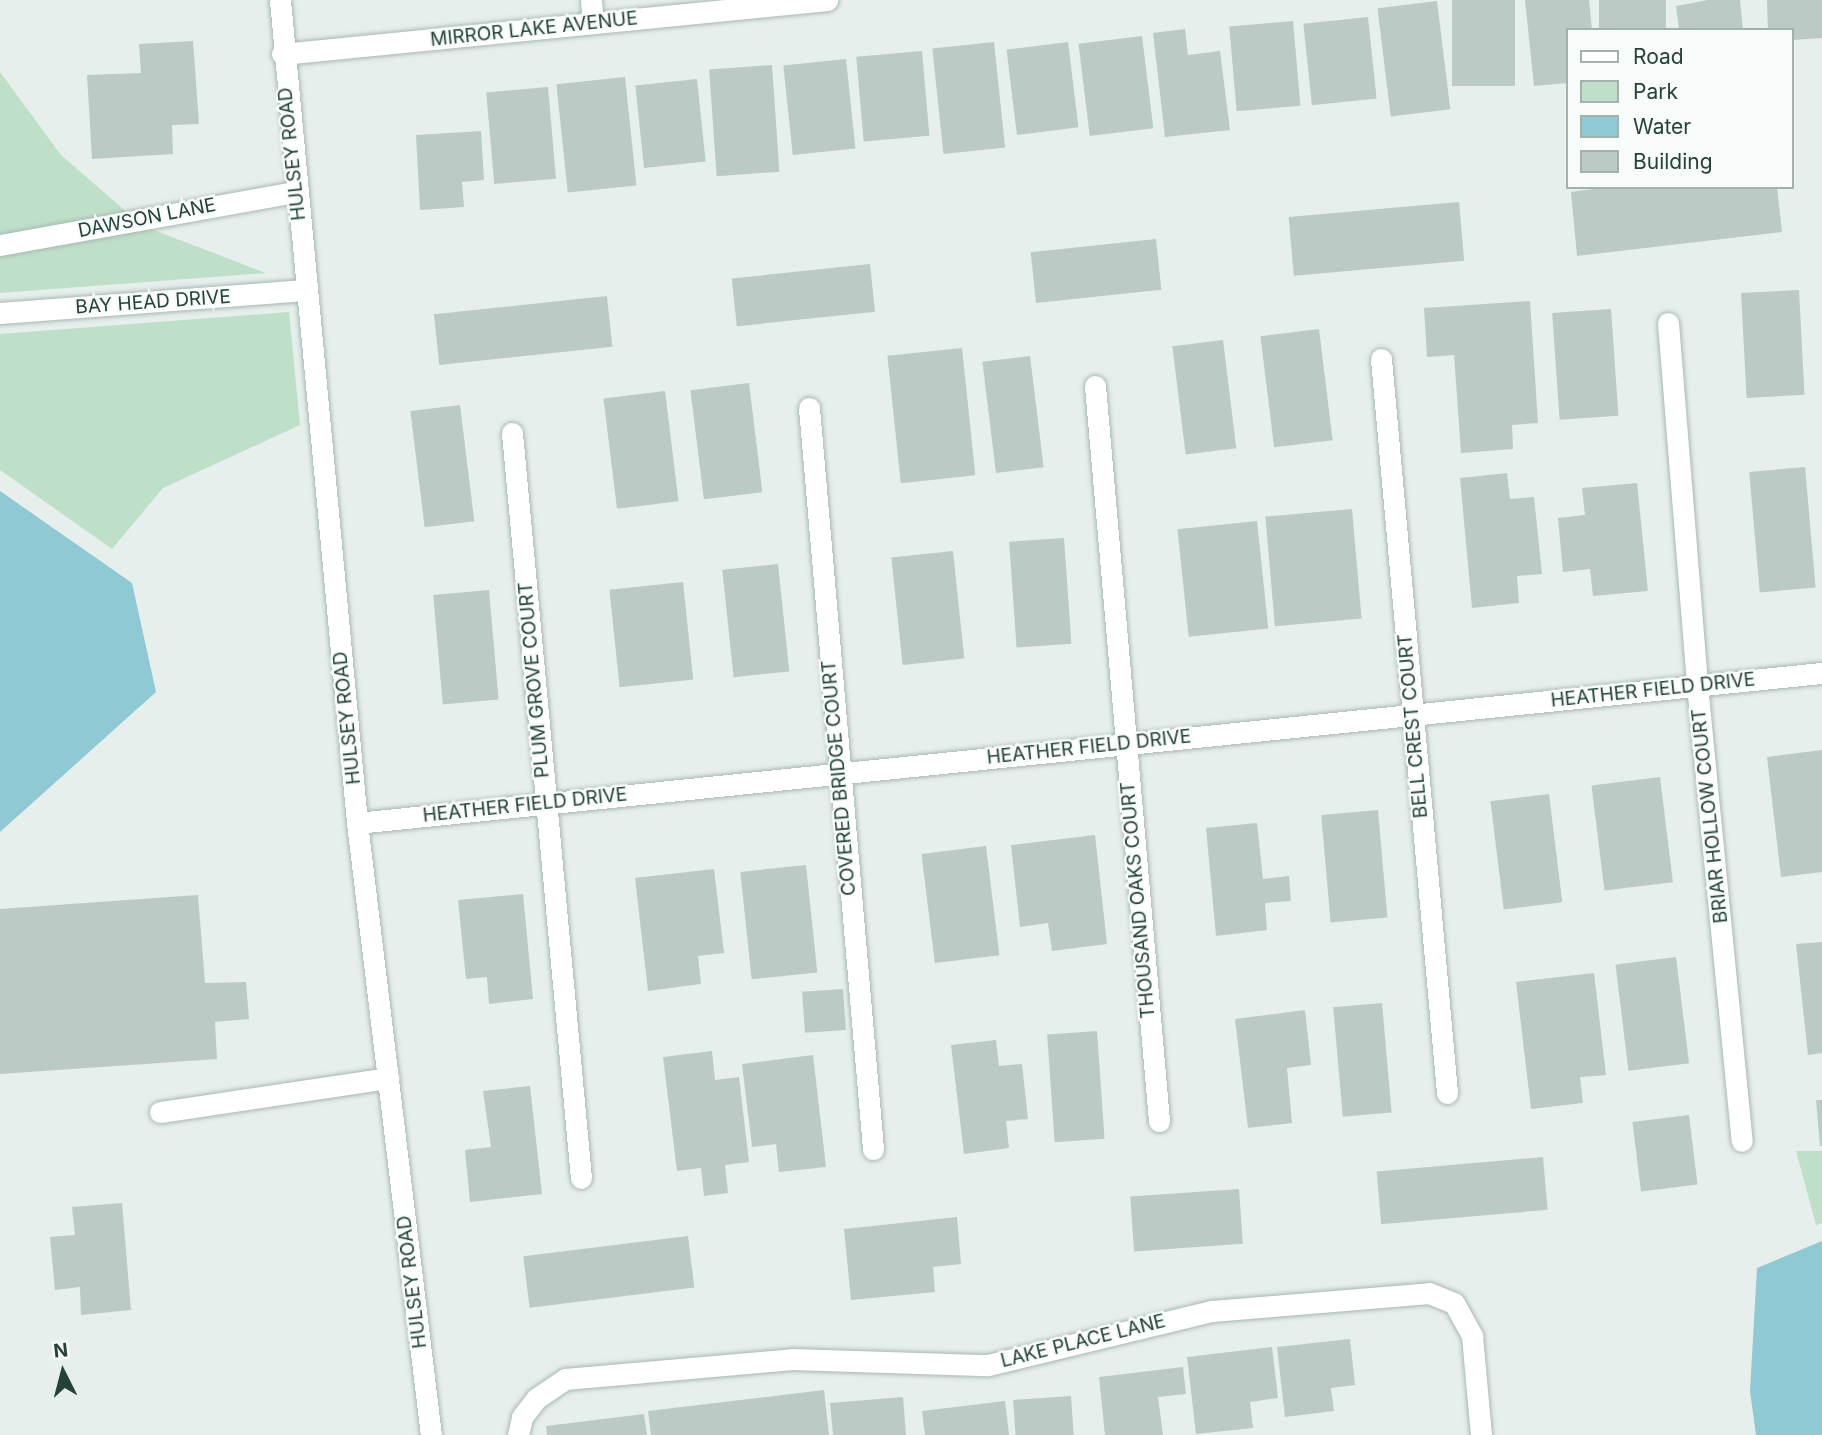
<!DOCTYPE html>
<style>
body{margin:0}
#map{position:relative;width:1822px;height:1435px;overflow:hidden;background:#e6efeb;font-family:Inter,sans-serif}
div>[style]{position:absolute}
.green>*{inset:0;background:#bfe0c8}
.water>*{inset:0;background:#8ec9d4}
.building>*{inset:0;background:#bbcac4;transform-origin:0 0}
.roads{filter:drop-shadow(0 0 2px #a8b8b2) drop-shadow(0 0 2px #a8b8b2)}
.minor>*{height:21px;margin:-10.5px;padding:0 10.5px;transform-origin:10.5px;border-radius:10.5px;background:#fff}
span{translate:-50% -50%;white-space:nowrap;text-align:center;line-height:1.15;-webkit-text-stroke:5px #f7fbf9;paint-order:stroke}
.street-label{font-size:19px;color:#24423a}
.legend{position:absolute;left:1566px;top:28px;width:228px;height:161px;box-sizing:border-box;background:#f7fbf9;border:2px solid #a3b1ad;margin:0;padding:9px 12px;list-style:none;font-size:21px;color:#24423a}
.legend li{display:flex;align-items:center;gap:14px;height:35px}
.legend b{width:35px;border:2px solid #a3b1ad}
.north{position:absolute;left:28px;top:1337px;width:70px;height:70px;-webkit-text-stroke:5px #f7fbf9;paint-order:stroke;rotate:354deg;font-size:19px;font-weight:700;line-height:28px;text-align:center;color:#24423a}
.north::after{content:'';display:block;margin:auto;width:24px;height:32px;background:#24423a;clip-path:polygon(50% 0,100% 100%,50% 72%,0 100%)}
</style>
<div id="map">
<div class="green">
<i style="clip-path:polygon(0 72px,61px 155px,143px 226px,266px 273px,0 293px)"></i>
<i style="clip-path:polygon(289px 312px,300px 425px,163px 488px,112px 549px,0 470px,0 334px)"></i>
<i style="clip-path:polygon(1796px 1151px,1822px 1151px,1822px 1223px,1816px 1225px)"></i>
</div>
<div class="water">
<i style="clip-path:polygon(0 491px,132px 583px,156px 692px,0 832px)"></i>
<i style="clip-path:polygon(1822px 1241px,1822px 1435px,1756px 1435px,1750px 1391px,1757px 1268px)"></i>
</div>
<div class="building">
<i style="left:1452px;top:0;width:63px;height:86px"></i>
<i style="clip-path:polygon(1525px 0,1589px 0,1592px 30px,1568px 30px,1568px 83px,1534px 86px)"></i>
<i style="left:1599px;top:0;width:67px;height:30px"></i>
<i style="clip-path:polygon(1708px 0,1740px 0,1743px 30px,1679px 30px,1676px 6px)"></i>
<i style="clip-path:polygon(1767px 0,1822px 0,1822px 38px,1792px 40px,1792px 30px,1768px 30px)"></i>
<i style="left:1437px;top:1px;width:109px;height:60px;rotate:83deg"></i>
<i style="left:1368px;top:17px;width:82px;height:65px;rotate:84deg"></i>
<i style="left:1293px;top:21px;width:85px;height:64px;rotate:85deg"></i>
<i style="clip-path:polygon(1185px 29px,1188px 55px,1220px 51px,1230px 130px,1165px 137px,1153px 33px)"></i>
<i style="left:1142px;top:36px;width:93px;height:64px;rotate:83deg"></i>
<i style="clip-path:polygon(193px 41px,199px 124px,172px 125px,173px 154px,92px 159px,87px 75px,141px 73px,139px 44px)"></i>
<i style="left:994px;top:42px;width:106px;height:62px;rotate:84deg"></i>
<i style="left:1068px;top:42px;width:86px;height:62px;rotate:83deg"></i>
<i style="left:922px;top:51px;width:85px;height:66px;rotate:85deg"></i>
<i style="left:846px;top:59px;width:90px;height:63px;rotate:84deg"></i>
<i style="left:772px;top:65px;width:107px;height:63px;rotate:86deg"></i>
<i style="left:625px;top:77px;width:109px;height:69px;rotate:84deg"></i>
<i style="left:697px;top:79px;width:83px;height:62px;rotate:84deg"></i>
<i style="left:548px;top:87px;width:92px;height:62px;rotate:85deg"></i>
<i style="clip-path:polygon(481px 131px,484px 180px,462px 182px,464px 207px,420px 210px,416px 135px)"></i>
<i style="clip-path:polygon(1608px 187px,1777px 187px,1782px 232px,1577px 256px,1571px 192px)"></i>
<i style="left:1459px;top:202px;width:59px;height:171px;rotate:85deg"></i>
<i style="left:1156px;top:239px;width:51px;height:126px;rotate:84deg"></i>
<i style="left:870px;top:264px;width:48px;height:139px;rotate:84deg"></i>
<i style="left:1799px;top:290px;width:105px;height:58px;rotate:87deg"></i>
<i style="left:607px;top:296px;width:51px;height:174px;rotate:84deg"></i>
<i style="clip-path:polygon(1530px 301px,1538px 423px,1512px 425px,1513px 449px,1461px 453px,1454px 355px,1427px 357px,1424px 308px)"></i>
<i style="left:1611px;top:309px;width:107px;height:59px;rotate:86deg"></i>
<i style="left:1319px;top:329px;width:112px;height:59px;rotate:83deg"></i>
<i style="left:1223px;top:340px;width:109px;height:51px;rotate:83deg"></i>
<i style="left:962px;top:348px;width:128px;height:75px;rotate:84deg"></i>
<i style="left:1030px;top:356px;width:112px;height:48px;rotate:83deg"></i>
<i style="left:749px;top:383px;width:110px;height:59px;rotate:83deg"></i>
<i style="left:665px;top:391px;width:111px;height:62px;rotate:83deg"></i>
<i style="left:460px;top:405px;width:117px;height:50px;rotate:83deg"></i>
<i style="left:1805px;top:467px;width:121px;height:56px;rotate:85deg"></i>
<i style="clip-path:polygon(1507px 473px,1510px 499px,1534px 497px,1542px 574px,1517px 576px,1519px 603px,1472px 608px,1460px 478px)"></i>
<i style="clip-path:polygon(1637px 483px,1648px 591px,1593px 596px,1590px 569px,1563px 572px,1558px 518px,1585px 515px,1582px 488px)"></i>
<i style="left:1352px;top:509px;width:110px;height:87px;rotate:85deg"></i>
<i style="left:1257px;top:521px;width:108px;height:80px;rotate:84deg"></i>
<i style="left:1064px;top:538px;width:106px;height:55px;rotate:86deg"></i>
<i style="left:953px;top:551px;width:108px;height:62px;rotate:84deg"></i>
<i style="left:778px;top:564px;width:108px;height:56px;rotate:84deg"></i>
<i style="left:683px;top:582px;width:98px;height:74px;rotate:84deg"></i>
<i style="left:489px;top:590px;width:110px;height:56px;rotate:85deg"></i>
<i style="clip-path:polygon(1822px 750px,1822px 872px,1781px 877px,1767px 757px)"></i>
<i style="left:1660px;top:777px;width:106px;height:69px;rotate:83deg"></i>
<i style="left:1549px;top:794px;width:109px;height:59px;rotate:83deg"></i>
<i style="left:1378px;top:810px;width:108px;height:57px;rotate:85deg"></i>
<i style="clip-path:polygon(1257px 823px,1263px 879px,1289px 876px,1291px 901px,1265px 903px,1267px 930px,1216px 936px,1206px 828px)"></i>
<i style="clip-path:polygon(1095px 835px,1107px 944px,1052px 951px,1048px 923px,1020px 927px,1011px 845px)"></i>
<i style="left:986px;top:846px;width:110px;height:65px;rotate:83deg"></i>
<i style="left:806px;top:865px;width:108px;height:66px;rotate:84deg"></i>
<i style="clip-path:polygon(714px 869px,724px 953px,698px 956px,701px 984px,648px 991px,635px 878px)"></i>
<i style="clip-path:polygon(523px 894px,533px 999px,489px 1004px,487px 977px,466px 979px,458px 900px)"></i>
<i style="clip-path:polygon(198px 895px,205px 983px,246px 982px,249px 1019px,215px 1022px,217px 1059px,0 1074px,0 909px)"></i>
<i style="clip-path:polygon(1822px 942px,1822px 1053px,1808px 1055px,1796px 944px)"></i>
<i style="left:1676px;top:957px;width:107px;height:61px;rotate:83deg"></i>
<i style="clip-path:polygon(1594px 973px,1606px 1075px,1580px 1077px,1583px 1103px,1531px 1109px,1516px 982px)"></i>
<i style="left:843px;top:989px;width:41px;height:41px;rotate:86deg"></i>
<i style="left:1382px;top:1003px;width:110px;height:49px;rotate:85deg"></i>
<i style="clip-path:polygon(1305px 1010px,1311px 1065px,1287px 1068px,1292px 1123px,1248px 1128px,1235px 1019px)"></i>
<i style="left:1097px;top:1031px;width:108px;height:50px;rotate:86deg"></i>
<i style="clip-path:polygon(996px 1040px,999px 1066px,1022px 1064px,1028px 1119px,1006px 1121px,1009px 1148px,964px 1154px,951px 1045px)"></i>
<i style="clip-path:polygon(712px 1051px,715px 1080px,739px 1077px,749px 1162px,725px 1165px,728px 1193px,704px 1196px,701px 1168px,677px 1171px,663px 1057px)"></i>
<i style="clip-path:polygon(813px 1055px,826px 1167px,779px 1172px,776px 1144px,752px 1147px,742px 1064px)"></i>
<i style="clip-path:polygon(530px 1086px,542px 1194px,470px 1202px,465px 1150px,491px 1147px,483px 1091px)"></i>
<i style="clip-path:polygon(1816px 1100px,1822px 1100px,1822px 1146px,1820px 1146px)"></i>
<i style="left:1689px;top:1115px;width:70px;height:57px;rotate:83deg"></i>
<i style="left:1543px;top:1157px;width:53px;height:167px;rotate:85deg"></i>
<i style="left:1239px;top:1189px;width:55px;height:109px;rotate:86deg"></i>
<i style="clip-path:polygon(122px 1203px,131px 1310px,81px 1315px,80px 1287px,55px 1290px,50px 1237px,75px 1235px,72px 1207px)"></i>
<i style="clip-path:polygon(957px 1217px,961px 1264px,933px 1267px,935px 1292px,851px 1300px,844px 1229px)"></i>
<i style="left:688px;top:1236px;width:52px;height:166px;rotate:83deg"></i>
<i style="clip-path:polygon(1350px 1339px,1355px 1385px,1331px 1388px,1334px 1411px,1285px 1417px,1277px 1347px)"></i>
<i style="clip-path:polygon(1272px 1347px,1278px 1398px,1250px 1402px,1253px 1428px,1196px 1434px,1187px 1357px)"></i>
<i style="clip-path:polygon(1183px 1367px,1186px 1394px,1158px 1397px,1163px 1435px,1105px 1435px,1099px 1377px)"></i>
<i style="clip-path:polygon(824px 1390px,829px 1435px,651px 1435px,648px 1411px)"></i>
<i style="left:1071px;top:1396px;width:39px;height:58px;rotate:86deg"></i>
<i style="clip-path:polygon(903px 1397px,906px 1435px,833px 1435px,830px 1403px)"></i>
<i style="clip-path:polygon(1005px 1401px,1009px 1435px,925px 1435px,922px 1411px)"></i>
<i style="clip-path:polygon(644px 1414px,647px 1435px,547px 1435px,546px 1426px)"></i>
</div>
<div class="roads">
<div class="minor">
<i style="left:280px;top:0;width:827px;rotate:84.65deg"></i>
<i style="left:357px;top:823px;width:616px;rotate:83.11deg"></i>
<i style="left:591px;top:0;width:23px;rotate:85deg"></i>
<i style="left:282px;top:54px;width:548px;rotate:-5.66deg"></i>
<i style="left:0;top:245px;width:300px;rotate:-10.2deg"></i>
<i style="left:0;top:313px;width:306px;rotate:-4.3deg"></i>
<i style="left:1668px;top:323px;width:363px;rotate:85.4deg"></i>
<i style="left:1697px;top:685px;width:458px;rotate:84.4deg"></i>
<i style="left:1381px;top:359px;width:737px;rotate:84.86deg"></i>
<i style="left:1095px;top:386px;width:738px;rotate:85.02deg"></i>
<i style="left:809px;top:408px;width:744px;rotate:85.06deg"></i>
<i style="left:512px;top:433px;width:748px;rotate:84.71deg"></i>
<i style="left:357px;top:823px;width:1473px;rotate:-5.85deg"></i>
<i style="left:160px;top:1112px;width:231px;rotate:-8.5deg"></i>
<i style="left:518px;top:1435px;width:18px;rotate:-77deg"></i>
<i style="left:522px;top:1417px;width:24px;rotate:-52deg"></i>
<i style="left:537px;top:1398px;width:34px;rotate:-34deg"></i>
<i style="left:565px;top:1379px;width:228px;rotate:-5deg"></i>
<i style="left:792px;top:1359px;width:196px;rotate:1.8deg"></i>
<i style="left:988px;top:1365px;width:230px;rotate:-13.6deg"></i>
<i style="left:1212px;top:1311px;width:218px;rotate:-4.7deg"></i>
<i style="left:1429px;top:1293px;width:27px;rotate:22deg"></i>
<i style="left:1454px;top:1303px;width:38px;rotate:61deg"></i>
<i style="left:1472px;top:1336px;width:99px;rotate:84.8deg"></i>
</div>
</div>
<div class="street-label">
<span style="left:534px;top:29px;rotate:-6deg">MIRROR LAKE AVENUE</span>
<span style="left:292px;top:154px;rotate:-96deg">HULSEY ROAD</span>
<span style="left:147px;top:218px;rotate:-11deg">DAWSON LANE</span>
<span style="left:153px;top:302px;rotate:-4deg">BAY HEAD DRIVE</span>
<span style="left:534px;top:680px;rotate:-95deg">PLUM GROVE COURT</span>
<span style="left:1653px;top:690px;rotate:-6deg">HEATHER FIELD DRIVE</span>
<span style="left:347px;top:718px;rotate:-96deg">HULSEY ROAD</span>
<span style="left:1413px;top:726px;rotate:-95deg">BELL CREST COURT</span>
<span style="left:1089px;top:747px;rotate:-6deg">HEATHER FIELD DRIVE</span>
<span style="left:839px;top:778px;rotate:-95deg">COVERED BRIDGE COURT</span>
<span style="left:525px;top:805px;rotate:-6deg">HEATHER FIELD DRIVE</span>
<span style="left:1710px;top:816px;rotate:-96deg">BRIAR HOLLOW COURT</span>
<span style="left:1138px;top:900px;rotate:-95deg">THOUSAND OAKS COURT</span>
<span style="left:412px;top:1282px;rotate:-97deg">HULSEY ROAD</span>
<span style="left:1083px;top:1341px;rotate:-14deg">LAKE PLACE LANE</span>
</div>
<ul class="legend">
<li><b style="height:9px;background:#fff"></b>Road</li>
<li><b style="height:19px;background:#bfe0c8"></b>Park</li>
<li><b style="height:19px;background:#8ec9d4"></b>Water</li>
<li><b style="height:19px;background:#bbcac4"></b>Building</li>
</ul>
<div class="north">N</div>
</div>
